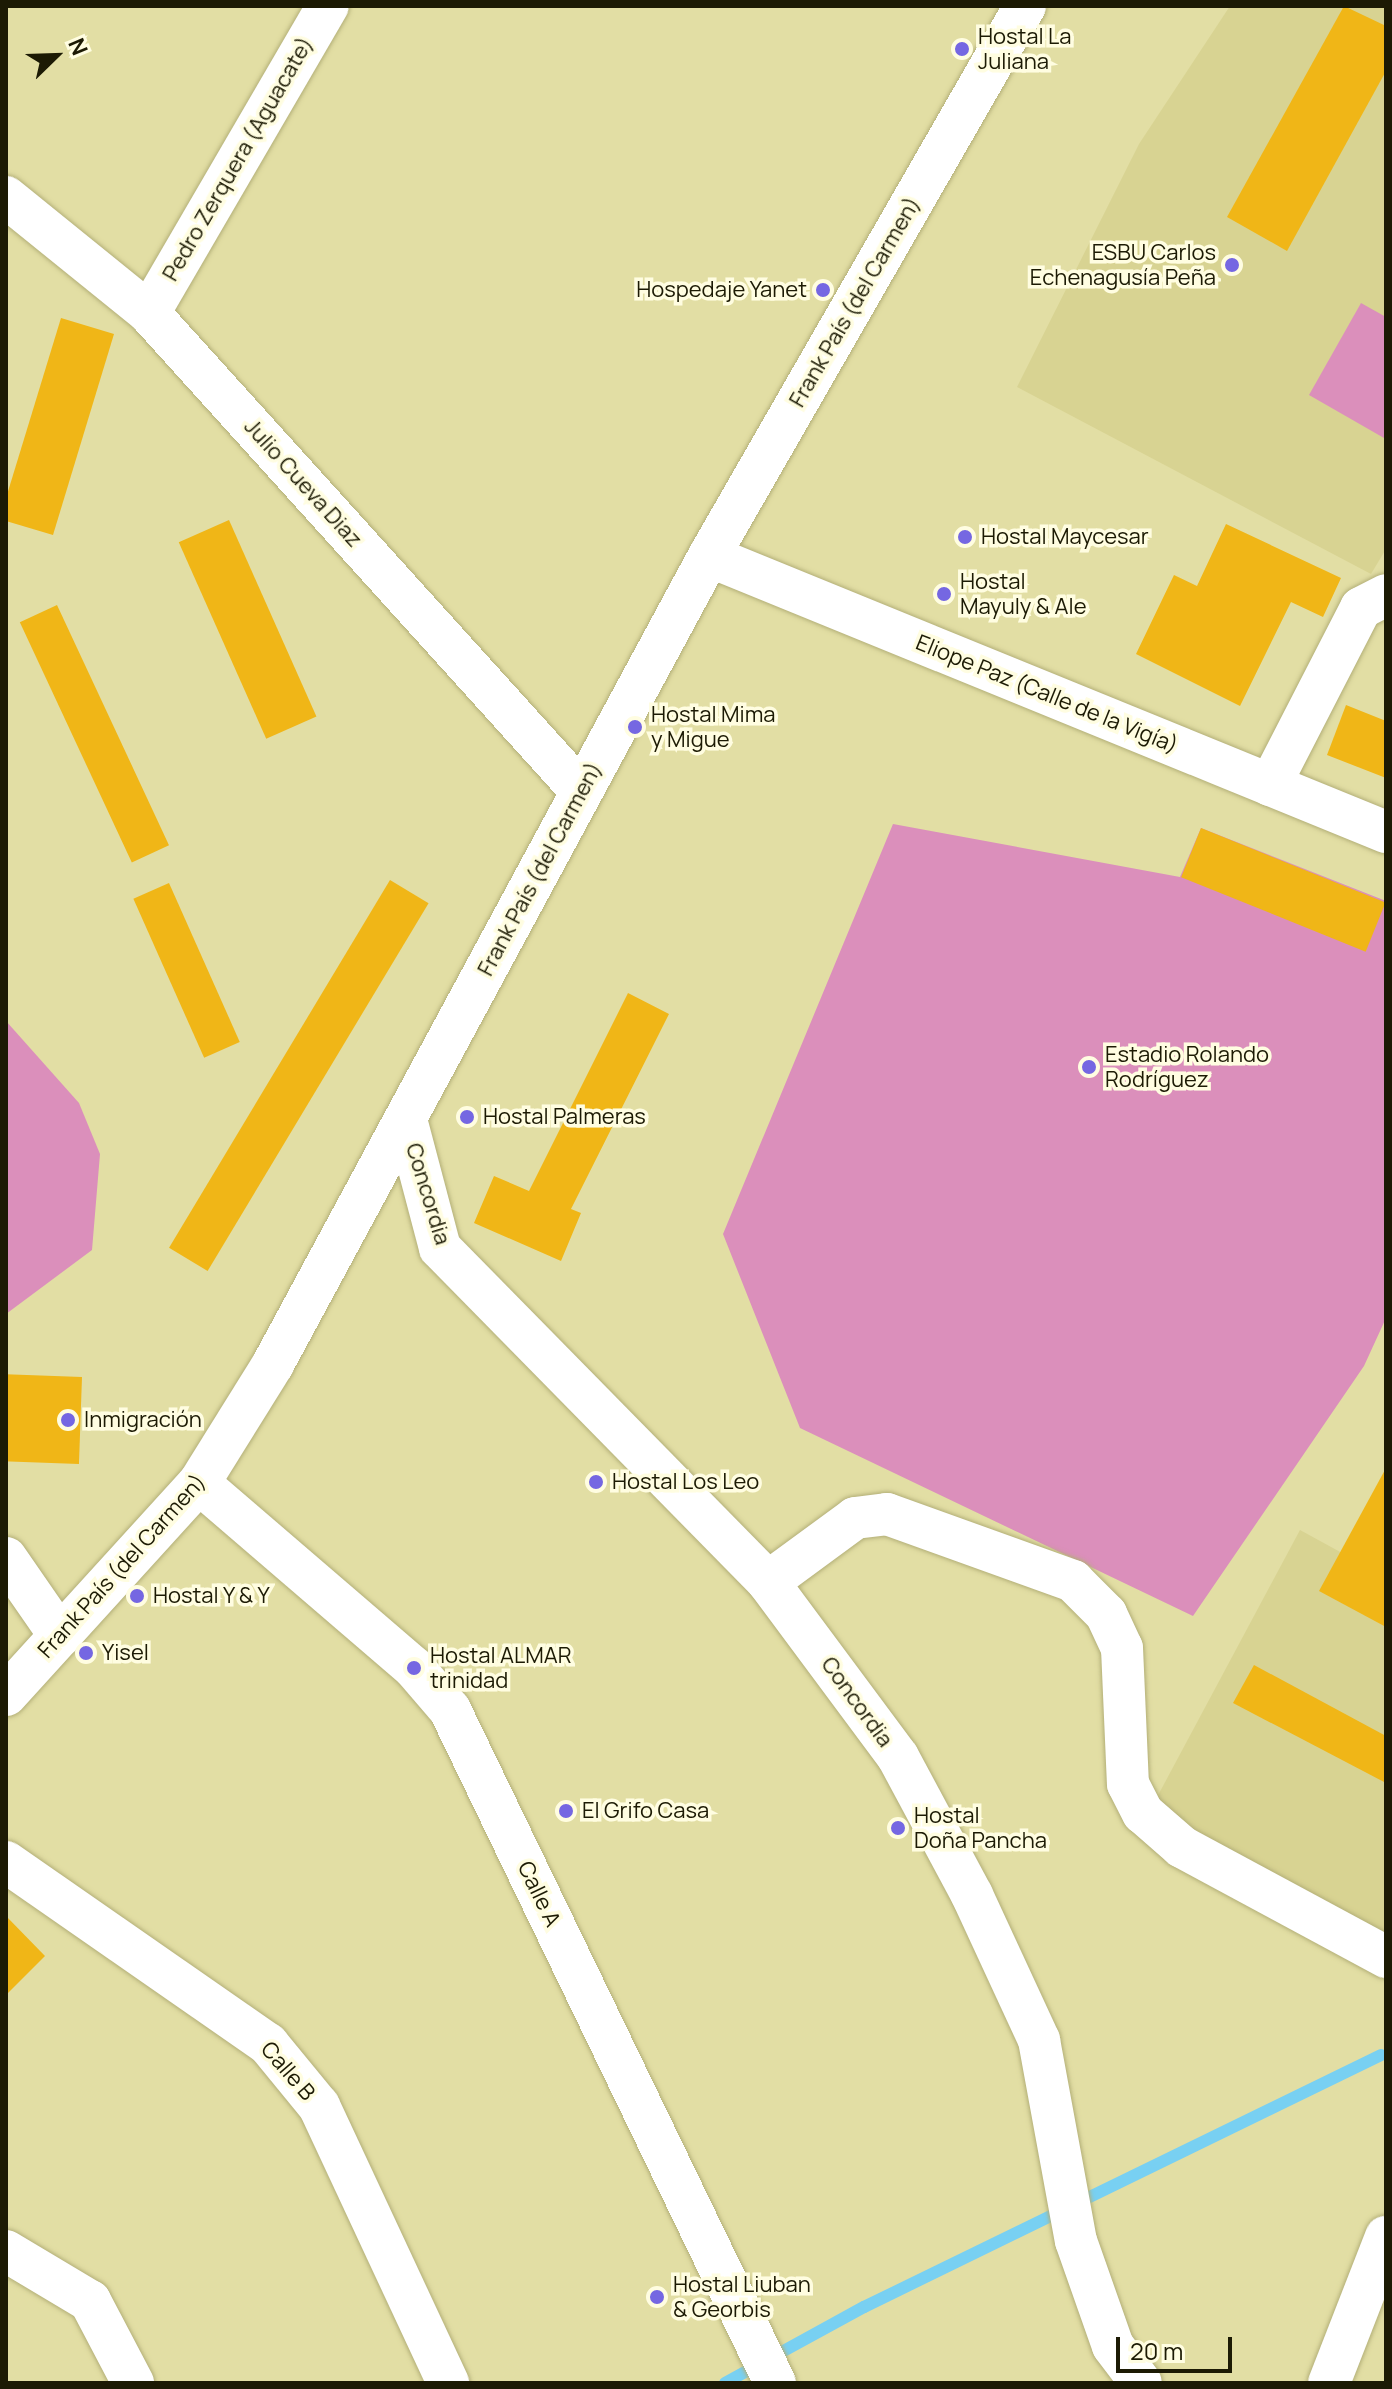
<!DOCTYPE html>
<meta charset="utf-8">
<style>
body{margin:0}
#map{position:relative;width:1392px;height:2389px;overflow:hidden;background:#e2dea4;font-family:Manrope,sans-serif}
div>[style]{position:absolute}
.built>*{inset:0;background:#d8d392}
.green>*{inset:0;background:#db8fbb}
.stream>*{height:12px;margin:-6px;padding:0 6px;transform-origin:6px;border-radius:6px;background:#78d0f2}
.building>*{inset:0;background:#f0b617;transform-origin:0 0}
.roads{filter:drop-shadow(0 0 2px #b3af78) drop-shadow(0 0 2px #b3af78)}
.minor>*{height:42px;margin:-21px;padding:0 21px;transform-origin:21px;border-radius:21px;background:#fff}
.dots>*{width:22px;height:22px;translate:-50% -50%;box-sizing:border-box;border:4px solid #fffde1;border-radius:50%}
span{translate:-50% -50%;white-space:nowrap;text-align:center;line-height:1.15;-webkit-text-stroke:7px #fffde1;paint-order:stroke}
.poi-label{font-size:22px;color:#1c1a04}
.left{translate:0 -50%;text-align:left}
.right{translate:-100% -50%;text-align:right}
.street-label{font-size:22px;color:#1c1a04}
.frame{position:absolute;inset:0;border:8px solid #1c1a04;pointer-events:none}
.north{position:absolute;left:16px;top:16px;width:80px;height:80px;-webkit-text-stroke:6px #fffde1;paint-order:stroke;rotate:67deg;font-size:22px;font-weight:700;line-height:32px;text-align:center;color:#1c1a04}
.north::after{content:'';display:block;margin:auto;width:28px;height:36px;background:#1c1a04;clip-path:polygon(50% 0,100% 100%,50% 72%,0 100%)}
.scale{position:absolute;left:1116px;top:2337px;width:116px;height:36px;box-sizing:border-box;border:4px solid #1c1a04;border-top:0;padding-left:10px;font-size:24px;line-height:28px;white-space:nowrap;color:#1c1a04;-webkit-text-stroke:6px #fffde1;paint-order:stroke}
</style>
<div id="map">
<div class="built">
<i style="clip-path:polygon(1230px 6px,1386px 6px,1386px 549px,1371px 574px,1017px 387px,1139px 144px)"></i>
<i style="clip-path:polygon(1300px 1530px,1386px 1577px,1386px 1944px,1148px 1814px)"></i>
</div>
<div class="green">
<i style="clip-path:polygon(1361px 303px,1386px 317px,1384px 438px,1309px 395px)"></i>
<i style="clip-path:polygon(893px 824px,1180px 877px,1201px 828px,1386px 901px,1386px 1318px,1364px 1366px,1193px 1616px,800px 1428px,723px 1234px)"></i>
<i style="clip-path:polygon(6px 1021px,79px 1103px,100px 1154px,92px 1250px,6px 1314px)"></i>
</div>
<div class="stream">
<i style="left:725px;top:2383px;width:158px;rotate:-28.7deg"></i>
<i style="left:864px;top:2307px;width:575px;rotate:-25.99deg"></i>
</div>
<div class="building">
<i style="clip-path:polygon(1344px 6px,1386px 26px,1386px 71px,1287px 251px,1227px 217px)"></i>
<i style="clip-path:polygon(61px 318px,114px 334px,53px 535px,6px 521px,6px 498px)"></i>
<i style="left:229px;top:520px;width:215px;height:55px;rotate:66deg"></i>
<i style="clip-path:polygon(1226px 524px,1341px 578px,1323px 617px,1291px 602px,1240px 706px,1136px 654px,1174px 575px,1197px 586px)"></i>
<i style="left:57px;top:605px;width:265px;height:41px;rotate:65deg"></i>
<i style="clip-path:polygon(1346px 705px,1386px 721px,1386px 778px,1327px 755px)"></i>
<i style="left:1201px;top:828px;width:199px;height:53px;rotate:22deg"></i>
<i style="left:390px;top:880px;width:45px;height:429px;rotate:31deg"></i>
<i style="left:169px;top:883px;width:174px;height:39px;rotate:66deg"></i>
<i style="clip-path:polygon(628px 993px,669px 1014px,571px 1209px,581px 1213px,561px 1261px,474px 1223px,494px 1176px,529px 1191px)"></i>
<i style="left:82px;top:1377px;width:87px;height:76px;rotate:92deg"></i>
<i style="clip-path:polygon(1386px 1468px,1386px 1627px,1319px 1591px)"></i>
<i style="clip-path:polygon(1254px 1665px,1386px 1736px,1386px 1783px,1233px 1703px)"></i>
<i style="clip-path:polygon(6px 1916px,45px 1956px,6px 1995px)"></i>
</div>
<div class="roads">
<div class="minor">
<i style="left:6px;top:197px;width:184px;rotate:39deg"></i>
<i style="left:149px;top:313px;width:644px;rotate:47.89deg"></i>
<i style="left:149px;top:313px;width:355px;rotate:-59.8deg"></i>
<i style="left:709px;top:556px;width:731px;rotate:22.18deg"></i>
<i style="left:1270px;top:785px;width:199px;rotate:-62.8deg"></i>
<i style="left:1361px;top:608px;width:28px;rotate:-27deg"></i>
<i style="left:407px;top:1123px;width:129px;rotate:75.2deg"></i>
<i style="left:440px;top:1248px;width:468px;rotate:45.5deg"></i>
<i style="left:768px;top:1582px;width:218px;rotate:53.4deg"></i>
<i style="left:898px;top:1757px;width:157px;rotate:61.8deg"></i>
<i style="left:972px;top:1895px;width:160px;rotate:65.2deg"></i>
<i style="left:1039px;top:2040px;width:204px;rotate:79.6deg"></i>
<i style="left:1076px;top:2241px;width:111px;rotate:70.6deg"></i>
<i style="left:1113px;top:2346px;width:46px;rotate:52.9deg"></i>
<i style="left:199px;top:1483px;width:284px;rotate:40.7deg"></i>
<i style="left:414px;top:1668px;width:55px;rotate:49.4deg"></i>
<i style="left:450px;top:1710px;width:747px;rotate:64.22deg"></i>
<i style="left:6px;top:1558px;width:95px;rotate:55.3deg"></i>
<i style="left:768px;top:1582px;width:108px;rotate:-36.3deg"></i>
<i style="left:855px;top:1518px;width:32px;rotate:-7deg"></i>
<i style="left:887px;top:1514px;width:198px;rotate:19.8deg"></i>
<i style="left:1073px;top:1581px;width:47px;rotate:45deg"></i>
<i style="left:1106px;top:1614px;width:38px;rotate:65deg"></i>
<i style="left:1122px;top:1648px;width:136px;rotate:87.5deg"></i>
<i style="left:1128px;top:1784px;width:33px;rotate:63deg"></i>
<i style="left:1143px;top:1813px;width:52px;rotate:41.1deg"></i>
<i style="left:1182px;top:1847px;width:232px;rotate:28.3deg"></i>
<i style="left:6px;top:1695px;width:287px;rotate:-47.7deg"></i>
<i style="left:199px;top:1483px;width:140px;rotate:-58.1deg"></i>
<i style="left:273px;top:1364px;width:918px;rotate:-61.65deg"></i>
<i style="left:709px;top:556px;width:634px;rotate:-60.12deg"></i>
<i style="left:6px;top:1862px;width:319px;rotate:34.8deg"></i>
<i style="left:268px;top:2044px;width:80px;rotate:50.6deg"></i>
<i style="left:319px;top:2106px;width:306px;rotate:65deg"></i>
<i style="left:6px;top:2251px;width:98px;rotate:30.8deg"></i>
<i style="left:90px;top:2301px;width:93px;rotate:62.3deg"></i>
<i style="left:1329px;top:2383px;width:157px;rotate:-68.7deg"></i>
</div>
</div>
<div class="dots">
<i style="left:962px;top:49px;background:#7567e2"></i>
<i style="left:1232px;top:265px;background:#7567e2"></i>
<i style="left:823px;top:290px;background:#7567e2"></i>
<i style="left:965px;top:537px;background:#7567e2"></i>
<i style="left:944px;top:594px;background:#7567e2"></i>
<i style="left:635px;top:727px;background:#7567e2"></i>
<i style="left:1089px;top:1067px;background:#7567e2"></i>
<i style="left:467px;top:1117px;background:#7567e2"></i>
<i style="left:68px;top:1420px;background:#7567e2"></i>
<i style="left:596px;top:1482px;background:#7567e2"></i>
<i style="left:137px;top:1596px;background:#7567e2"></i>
<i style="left:86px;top:1653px;background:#7567e2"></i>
<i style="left:414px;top:1668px;background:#7567e2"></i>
<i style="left:566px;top:1811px;background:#7567e2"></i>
<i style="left:898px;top:1828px;background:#7567e2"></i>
<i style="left:657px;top:2297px;background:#7567e2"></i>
</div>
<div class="poi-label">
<span class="left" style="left:978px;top:49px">Hostal La<br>Juliana</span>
<span class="right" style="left:1216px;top:265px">ESBU Carlos<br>Echenagusía Peña</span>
<span class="right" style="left:807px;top:290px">Hospedaje Yanet</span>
<span class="left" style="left:981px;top:537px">Hostal Maycesar</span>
<span class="left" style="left:960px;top:594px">Hostal<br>Mayuly &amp; Ale</span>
<span class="left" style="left:651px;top:727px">Hostal Mima<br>y Migue</span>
<span class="left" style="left:1105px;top:1067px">Estadio Rolando<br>Rodríguez</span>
<span class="left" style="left:483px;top:1117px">Hostal Palmeras</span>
<span class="left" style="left:84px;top:1420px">Inmigración</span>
<span class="left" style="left:612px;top:1482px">Hostal Los Leo</span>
<span class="left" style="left:153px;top:1596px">Hostal Y &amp; Y</span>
<span class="left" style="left:102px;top:1653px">Yisel</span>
<span class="left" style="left:430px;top:1668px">Hostal ALMAR<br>trinidad</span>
<span class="left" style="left:582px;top:1811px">El Grifo Casa</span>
<span class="left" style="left:914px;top:1828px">Hostal<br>Doña Pancha</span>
<span class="left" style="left:673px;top:2297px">Hostal Liuban<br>&amp; Georbis</span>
</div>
<div class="street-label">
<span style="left:238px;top:159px;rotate:-60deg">Pedro Zerquera (Aguacate)</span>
<span style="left:855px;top:302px;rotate:-60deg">Frank País (del Carmen)</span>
<span style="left:303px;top:483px;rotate:48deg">Julio Cueva Diaz</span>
<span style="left:1047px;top:694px;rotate:22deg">Eliope Paz (Calle de la Vigía)</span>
<span style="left:540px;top:869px;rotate:-62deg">Frank País (del Carmen)</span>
<span style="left:428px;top:1194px;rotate:73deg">Concordia</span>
<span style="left:122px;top:1566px;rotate:-48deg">Frank País (del Carmen)</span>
<span style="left:857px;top:1702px;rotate:54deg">Concordia</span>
<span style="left:539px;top:1894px;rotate:64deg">Calle A</span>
<span style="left:288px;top:2071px;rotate:49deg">Calle B</span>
</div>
<div class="frame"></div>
<div class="north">N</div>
<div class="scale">20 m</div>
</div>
